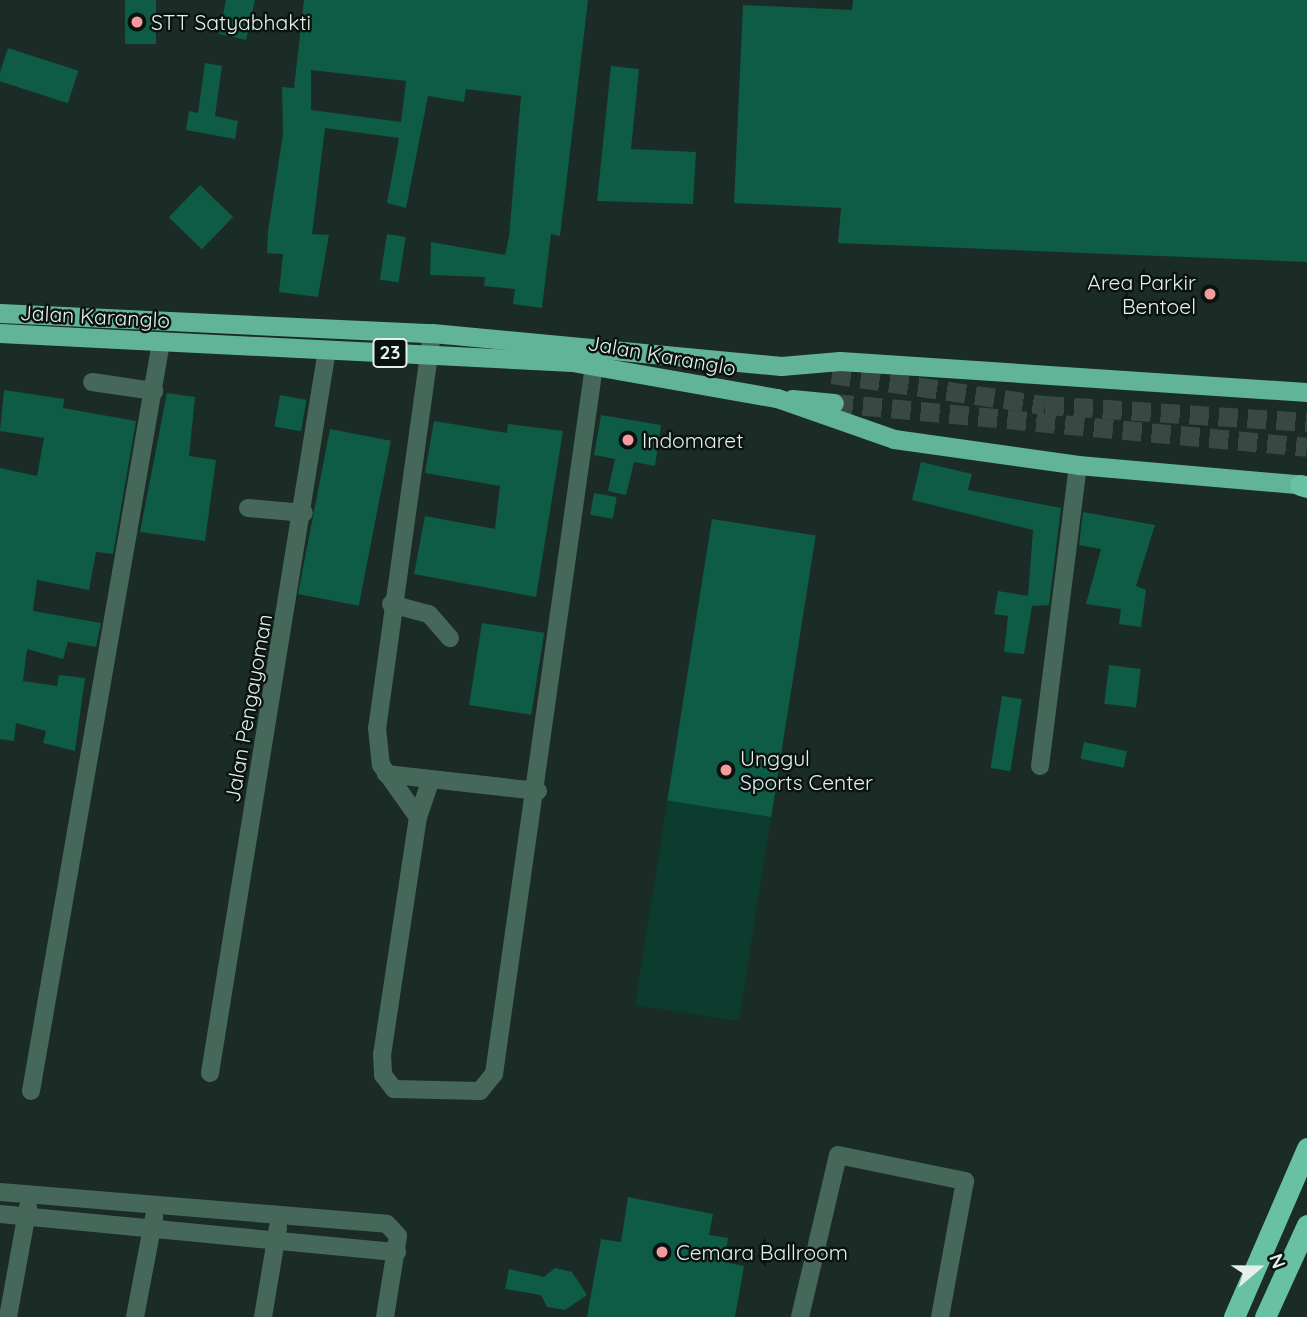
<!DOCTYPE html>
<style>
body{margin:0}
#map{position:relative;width:1307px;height:1317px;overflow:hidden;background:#1a2c25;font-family:Quicksand,sans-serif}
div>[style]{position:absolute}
.green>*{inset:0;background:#0b3c2d;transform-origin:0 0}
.building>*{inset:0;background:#0e5c46;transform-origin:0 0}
.trunk-tunnel>*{height:19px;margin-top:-9.5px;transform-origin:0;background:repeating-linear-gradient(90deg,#384943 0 19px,transparent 0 29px)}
.minor>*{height:18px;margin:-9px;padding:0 9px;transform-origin:9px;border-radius:9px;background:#46685b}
.trunk>*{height:19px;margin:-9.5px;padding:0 9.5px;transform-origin:9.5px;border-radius:9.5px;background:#62b498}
.motorway>*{height:21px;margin:-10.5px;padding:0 10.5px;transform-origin:10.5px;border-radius:10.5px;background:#67c1a2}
.dots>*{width:19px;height:19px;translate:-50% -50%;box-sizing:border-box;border:4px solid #0b1310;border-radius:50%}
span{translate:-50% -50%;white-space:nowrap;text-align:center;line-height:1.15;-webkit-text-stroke:5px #0b1310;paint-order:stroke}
.shield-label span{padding:2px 5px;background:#0b1310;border:2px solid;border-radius:5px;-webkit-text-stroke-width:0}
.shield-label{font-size:19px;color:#e5f0eb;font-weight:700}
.poi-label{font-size:21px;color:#e5f0eb}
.left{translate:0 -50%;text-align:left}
.right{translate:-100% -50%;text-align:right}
.street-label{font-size:21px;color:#e5f0eb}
.north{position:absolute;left:1223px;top:1233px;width:70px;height:70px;-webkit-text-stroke:5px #0b1310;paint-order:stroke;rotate:70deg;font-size:19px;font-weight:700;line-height:28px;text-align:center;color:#e5f0eb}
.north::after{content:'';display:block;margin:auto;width:24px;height:32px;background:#e5f0eb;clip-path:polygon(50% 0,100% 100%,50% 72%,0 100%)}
</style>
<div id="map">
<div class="green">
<i style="left:712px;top:519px;width:105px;height:492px;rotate:9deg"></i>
</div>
<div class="building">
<i style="left:125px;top:0;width:31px;height:44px"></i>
<i style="clip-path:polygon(226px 0,255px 0,246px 40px,219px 34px)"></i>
<i style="clip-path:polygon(evenodd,304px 0,588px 0,560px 236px,551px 234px,542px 308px,513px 304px,515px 289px,484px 286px,485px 277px,430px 275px,431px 242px,505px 255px,509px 237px,521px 96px,466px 89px,464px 102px,428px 96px,406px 208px,387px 203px,399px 138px,325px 128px,312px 234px,329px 235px,318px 297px,279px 292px,283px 254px,267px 253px,268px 231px,283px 134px,282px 87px,294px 88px,304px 0,311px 70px,406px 81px,401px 122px,311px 110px,311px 70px)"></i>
<i style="clip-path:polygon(853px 0,1307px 0,1307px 262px,838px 243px,841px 208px,734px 203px,743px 5px,852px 10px)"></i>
<i style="left:8px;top:48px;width:74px;height:34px;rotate:18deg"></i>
<i style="clip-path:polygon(205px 63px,222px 66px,215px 116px,238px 121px,235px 139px,186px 130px,189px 111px,198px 113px)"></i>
<i style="clip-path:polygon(611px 66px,639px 69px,631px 149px,696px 152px,693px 204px,597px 201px)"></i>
<i style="left:200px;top:185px;width:46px;height:45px;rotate:44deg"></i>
<i style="left:387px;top:234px;width:19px;height:46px;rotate:9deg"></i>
<i style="clip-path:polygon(4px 390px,64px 399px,63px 408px,136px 421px,113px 554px,96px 552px,89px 590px,37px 580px,33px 611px,101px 623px,96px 647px,68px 642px,63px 659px,27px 649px,23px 681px,57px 686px,59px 675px,85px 678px,75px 751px,43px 743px,46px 731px,16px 723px,14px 741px,0 739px,0 468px,37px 476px,44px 438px,0 431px)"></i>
<i style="clip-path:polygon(167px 393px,195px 397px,189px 456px,216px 460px,205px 541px,140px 532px)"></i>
<i style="left:280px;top:395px;width:27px;height:32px;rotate:10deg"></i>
<i style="clip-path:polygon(601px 415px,661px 425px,655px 466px,634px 462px,626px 495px,608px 491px,615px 459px,594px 455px)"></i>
<i style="clip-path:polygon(434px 421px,507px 433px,508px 424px,563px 431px,536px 597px,414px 574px,425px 516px,495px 529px,500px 486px,425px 473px)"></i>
<i style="left:330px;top:429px;width:62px;height:168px;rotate:11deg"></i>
<i style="clip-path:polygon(921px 462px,972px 474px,968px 490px,1061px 508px,1049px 605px,1032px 606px,1024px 654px,1004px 652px,1008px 616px,994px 614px,998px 591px,1028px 596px,1033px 530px,912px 500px)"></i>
<i style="left:594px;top:493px;width:23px;height:22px;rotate:10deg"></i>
<i style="clip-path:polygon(1083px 512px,1155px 525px,1136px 586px,1146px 590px,1141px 627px,1119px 624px,1121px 609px,1086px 604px,1101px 549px,1079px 545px)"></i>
<i style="left:712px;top:519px;width:105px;height:285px;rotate:9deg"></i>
<i style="left:482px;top:623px;width:63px;height:83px;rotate:9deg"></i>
<i style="left:1109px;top:665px;width:32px;height:39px;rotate:7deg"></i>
<i style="left:1002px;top:696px;width:20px;height:73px;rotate:9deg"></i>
<i style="left:1084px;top:742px;width:44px;height:17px;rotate:12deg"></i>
<i style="clip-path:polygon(628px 1197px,713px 1214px,709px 1235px,728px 1238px,724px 1262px,744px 1266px,735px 1317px,587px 1317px,601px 1239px,621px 1242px)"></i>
<i style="clip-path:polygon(555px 1268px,572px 1272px,587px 1295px,565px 1310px,547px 1307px,541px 1295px,505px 1289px,509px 1269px,544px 1277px)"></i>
</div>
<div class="trunk-tunnel">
<i style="left:832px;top:374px;width:215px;rotate:8.3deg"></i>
<i style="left:1045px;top:405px;width:263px;rotate:3.7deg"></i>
<i style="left:834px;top:403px;width:475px;rotate:5.3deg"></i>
</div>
<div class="minor">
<i style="left:432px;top:333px;width:399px;rotate:97.9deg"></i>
<i style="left:377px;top:728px;width:37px;rotate:84deg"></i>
<i style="left:381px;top:765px;width:64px;rotate:54.6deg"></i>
<i style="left:418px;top:817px;width:240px;rotate:98.6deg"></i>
<i style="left:382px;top:1054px;width:21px;rotate:87deg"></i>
<i style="left:383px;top:1075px;width:18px;rotate:52deg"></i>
<i style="left:394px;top:1089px;width:86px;rotate:1.3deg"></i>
<i style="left:480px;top:1091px;width:22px;rotate:-51deg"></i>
<i style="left:494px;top:1074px;width:715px;rotate:-81.96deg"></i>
<i style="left:92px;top:382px;width:63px;rotate:8.3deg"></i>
<i style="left:248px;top:508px;width:56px;rotate:5.1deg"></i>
<i style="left:391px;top:604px;width:39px;rotate:15deg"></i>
<i style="left:429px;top:614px;width:32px;rotate:49deg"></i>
<i style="left:1040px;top:766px;width:303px;rotate:-82.8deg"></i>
<i style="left:386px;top:774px;width:153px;rotate:6.4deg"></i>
<i style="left:418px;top:817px;width:39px;rotate:-71deg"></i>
<i style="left:210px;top:1073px;width:732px;rotate:-80.81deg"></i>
<i style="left:31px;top:1091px;width:760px;rotate:-80.15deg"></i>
<i style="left:0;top:1192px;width:388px;rotate:4.7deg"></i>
<i style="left:387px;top:1224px;width:16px;rotate:47deg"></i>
<i style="left:398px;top:1236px;width:82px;rotate:99.1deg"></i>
<i style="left:0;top:1214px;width:399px;rotate:5.5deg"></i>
<i style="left:8px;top:1317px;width:112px;rotate:-79.7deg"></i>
<i style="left:135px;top:1317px;width:102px;rotate:-79.2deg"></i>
<i style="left:263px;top:1317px;width:91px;rotate:-80.5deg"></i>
<i style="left:800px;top:1317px;width:166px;rotate:-76.8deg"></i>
<i style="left:838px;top:1155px;width:130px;rotate:11.6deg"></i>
<i style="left:965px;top:1181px;width:138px;rotate:100.4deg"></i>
</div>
<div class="trunk">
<i style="left:0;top:313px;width:432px;rotate:2.7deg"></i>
<i style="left:432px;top:333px;width:351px;rotate:5.4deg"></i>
<i style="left:781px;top:366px;width:59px;rotate:-4.8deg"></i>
<i style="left:840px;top:361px;width:468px;rotate:3.8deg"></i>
<i style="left:0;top:333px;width:573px;rotate:2.9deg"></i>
<i style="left:572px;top:362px;width:208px;rotate:10deg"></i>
<i style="left:777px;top:398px;width:124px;rotate:19.3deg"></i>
<i style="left:894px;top:439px;width:186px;rotate:8deg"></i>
<i style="left:1078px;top:465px;width:230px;rotate:5deg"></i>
<i style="left:792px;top:399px;width:42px;rotate:5.4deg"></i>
</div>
<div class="motorway">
<i style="left:1300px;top:485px;width:7px;rotate:16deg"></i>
<i style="left:1234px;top:1317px;width:184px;rotate:-66.6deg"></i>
<i style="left:1265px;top:1317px;width:101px;rotate:-65.5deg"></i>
</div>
<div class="dots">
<i style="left:137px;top:22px;background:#f59b9d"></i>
<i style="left:1210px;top:294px;background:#f59b9d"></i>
<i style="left:628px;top:440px;background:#f59b9d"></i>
<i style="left:726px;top:770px;background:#f59b9d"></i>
<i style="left:662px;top:1252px;background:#f59b9d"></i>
</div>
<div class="shield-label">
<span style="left:390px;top:353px">23</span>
</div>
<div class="poi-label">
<span class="left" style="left:151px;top:22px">STT Satyabhakti</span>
<span class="right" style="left:1196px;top:294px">Area Parkir<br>Bentoel</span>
<span class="left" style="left:642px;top:440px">Indomaret</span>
<span class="left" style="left:740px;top:770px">Unggul<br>Sports Center</span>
<span class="left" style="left:676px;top:1252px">Cemara Ballroom</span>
</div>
<div class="street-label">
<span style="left:95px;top:316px;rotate:3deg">Jalan Karanglo</span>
<span style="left:662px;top:355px;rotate:10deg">Jalan Karanglo</span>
<span style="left:248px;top:708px;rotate:-80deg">Jalan Pengayoman</span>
</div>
<div class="north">N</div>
</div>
